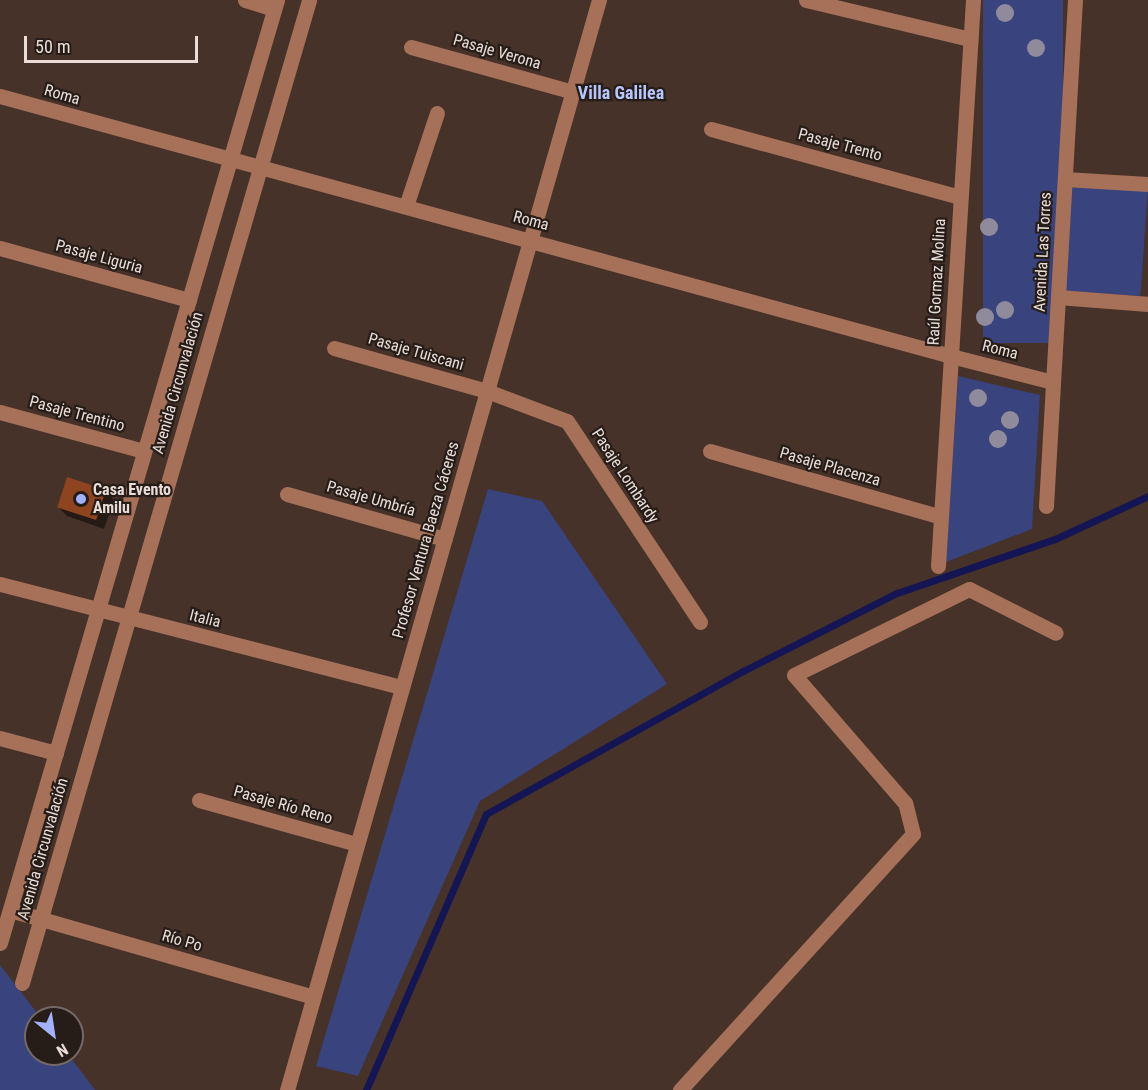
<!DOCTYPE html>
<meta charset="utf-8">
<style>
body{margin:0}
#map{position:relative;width:1148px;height:1090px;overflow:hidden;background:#463229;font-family:"Roboto Condensed",sans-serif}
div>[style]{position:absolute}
.green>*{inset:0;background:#39437d;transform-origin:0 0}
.shadow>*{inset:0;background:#0007}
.stream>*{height:7px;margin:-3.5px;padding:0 3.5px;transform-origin:3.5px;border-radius:3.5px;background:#141554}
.building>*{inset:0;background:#8d441f;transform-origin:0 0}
.minor>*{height:15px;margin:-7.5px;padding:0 7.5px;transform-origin:7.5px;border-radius:7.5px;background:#a77159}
.trees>*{width:18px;height:18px;margin:-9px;border-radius:50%;background:#8f8b9d}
.dots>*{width:16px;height:16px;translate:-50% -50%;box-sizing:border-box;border:3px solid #261c18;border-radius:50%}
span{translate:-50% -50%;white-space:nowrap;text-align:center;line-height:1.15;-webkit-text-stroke:4.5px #261c18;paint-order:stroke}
.street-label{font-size:16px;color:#eaddd7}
.poi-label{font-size:16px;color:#eaddd7;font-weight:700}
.left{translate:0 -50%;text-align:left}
.neighbourhood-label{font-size:18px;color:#b8c6fe;font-weight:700}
.north{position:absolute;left:24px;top:1006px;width:60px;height:60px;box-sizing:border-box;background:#261c18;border:2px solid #746964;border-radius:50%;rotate:150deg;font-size:16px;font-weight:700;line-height:24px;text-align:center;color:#eaddd7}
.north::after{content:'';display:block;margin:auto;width:21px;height:27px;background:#a2b2fd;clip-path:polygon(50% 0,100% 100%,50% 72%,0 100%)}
.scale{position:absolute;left:24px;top:36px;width:174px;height:27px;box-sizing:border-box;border:3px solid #eaddd7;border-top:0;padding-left:8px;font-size:18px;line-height:21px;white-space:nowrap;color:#eaddd7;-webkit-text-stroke:4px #261c18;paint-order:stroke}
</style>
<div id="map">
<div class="green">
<i style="left:983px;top:0;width:80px;height:343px"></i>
<i style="left:1071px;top:185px;width:77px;height:106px;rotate:4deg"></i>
<i style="clip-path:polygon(958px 376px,1040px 395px,1032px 529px,946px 562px)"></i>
<i style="clip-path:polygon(488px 489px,542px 501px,667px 684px,480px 801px,358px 1076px,316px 1066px)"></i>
<i style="clip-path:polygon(0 965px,41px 1018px,36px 1018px,36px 1054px,68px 1054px,95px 1090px,0 1090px)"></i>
</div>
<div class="shadow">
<i style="clip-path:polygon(105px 491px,114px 500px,104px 529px,67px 516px,58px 507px)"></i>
</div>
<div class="stream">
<i style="left:366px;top:1090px;width:301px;rotate:-66.5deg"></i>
<i style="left:486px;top:814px;width:294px;rotate:-29.1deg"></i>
<i style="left:743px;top:671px;width:173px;rotate:-26.9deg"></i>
<i style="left:897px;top:593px;width:167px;rotate:-18.9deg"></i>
<i style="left:1055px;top:539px;width:102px;rotate:-24.8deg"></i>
</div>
<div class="building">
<i style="left:67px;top:477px;width:41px;height:32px;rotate:18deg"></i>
</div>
<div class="minor">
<i style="left:245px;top:0;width:30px;rotate:17deg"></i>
<i style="left:806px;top:0;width:169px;rotate:13.4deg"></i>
<i style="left:411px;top:47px;width:168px;rotate:15.5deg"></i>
<i style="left:0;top:96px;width:986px;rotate:15.29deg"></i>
<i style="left:951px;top:356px;width:105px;rotate:14.3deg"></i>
<i style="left:711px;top:129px;width:258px;rotate:15.3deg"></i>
<i style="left:1065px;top:179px;width:83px;rotate:3.4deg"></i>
<i style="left:406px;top:206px;width:98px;rotate:-71.6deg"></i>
<i style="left:0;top:248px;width:196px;rotate:15.4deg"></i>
<i style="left:1058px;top:297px;width:90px;rotate:4.4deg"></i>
<i style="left:334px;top:348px;width:159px;rotate:15.7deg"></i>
<i style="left:487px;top:391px;width:85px;rotate:20.6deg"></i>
<i style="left:567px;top:421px;width:241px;rotate:56.5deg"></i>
<i style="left:0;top:412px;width:149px;rotate:15.2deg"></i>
<i style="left:710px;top:451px;width:240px;rotate:15.9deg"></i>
<i style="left:287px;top:494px;width:164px;rotate:15.9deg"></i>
<i style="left:1046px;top:506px;width:507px;rotate:-86.72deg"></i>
<i style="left:938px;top:566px;width:567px;rotate:-86.46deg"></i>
<i style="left:0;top:584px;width:415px;rotate:14.4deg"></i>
<i style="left:0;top:738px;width:58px;rotate:15deg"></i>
<i style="left:199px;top:800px;width:164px;rotate:15.6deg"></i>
<i style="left:10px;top:910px;width:315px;rotate:16deg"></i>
<i style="left:0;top:943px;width:983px;rotate:-73.63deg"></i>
<i style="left:22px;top:983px;width:1024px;rotate:-73.72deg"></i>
<i style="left:287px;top:1090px;width:1134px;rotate:-74.03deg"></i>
<i style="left:680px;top:1090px;width:346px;rotate:-47.7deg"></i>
<i style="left:913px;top:834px;width:32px;rotate:-104deg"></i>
<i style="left:905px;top:803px;width:169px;rotate:-130.9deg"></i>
<i style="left:794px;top:675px;width:195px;rotate:-26.2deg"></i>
<i style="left:969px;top:589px;width:97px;rotate:26.8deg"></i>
</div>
<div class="trees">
<i style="left:1005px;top:13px"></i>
<i style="left:1036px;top:48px"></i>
<i style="left:989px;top:227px"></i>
<i style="left:1005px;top:310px"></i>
<i style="left:985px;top:317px"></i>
<i style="left:978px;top:398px"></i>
<i style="left:1010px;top:420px"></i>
<i style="left:998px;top:439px"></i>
</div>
<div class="dots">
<i style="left:81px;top:499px;background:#a2b2fd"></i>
</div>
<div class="street-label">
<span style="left:497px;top:52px;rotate:16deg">Pasaje Verona</span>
<span style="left:62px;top:95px;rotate:16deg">Roma</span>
<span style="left:840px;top:145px;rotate:15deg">Pasaje Trento</span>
<span style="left:531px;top:221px;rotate:15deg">Roma</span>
<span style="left:1043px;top:252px;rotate:-87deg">Avenida Las Torres</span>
<span style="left:99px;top:257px;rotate:15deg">Pasaje Liguria</span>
<span style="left:937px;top:282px;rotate:-87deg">Raúl Gormaz Molina</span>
<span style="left:1000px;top:350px;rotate:14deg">Roma</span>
<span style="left:416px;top:352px;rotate:16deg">Pasaje Tuiscani</span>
<span style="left:178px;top:383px;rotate:-74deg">Avenida Circunvalación</span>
<span style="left:77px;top:414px;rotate:15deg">Pasaje Trentino</span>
<span style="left:830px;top:467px;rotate:16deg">Pasaje Placenza</span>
<span style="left:625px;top:476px;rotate:57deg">Pasaje Lombardy</span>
<span style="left:371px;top:499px;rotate:16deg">Pasaje Umbría</span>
<span style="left:426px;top:540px;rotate:-74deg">Profesor Ventura Baeza Cáceres</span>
<span style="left:205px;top:619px;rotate:14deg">Italia</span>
<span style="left:283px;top:805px;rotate:16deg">Pasaje Río Reno</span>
<span style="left:43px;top:849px;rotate:-74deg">Avenida Circunvalación</span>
<span style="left:182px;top:941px;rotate:16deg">Río Po</span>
</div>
<div class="poi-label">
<span class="left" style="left:93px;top:499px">Casa Evento<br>Amilu</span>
</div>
<div class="neighbourhood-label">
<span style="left:621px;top:93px">Villa Galilea</span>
</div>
<div class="north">N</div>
<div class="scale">50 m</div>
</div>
